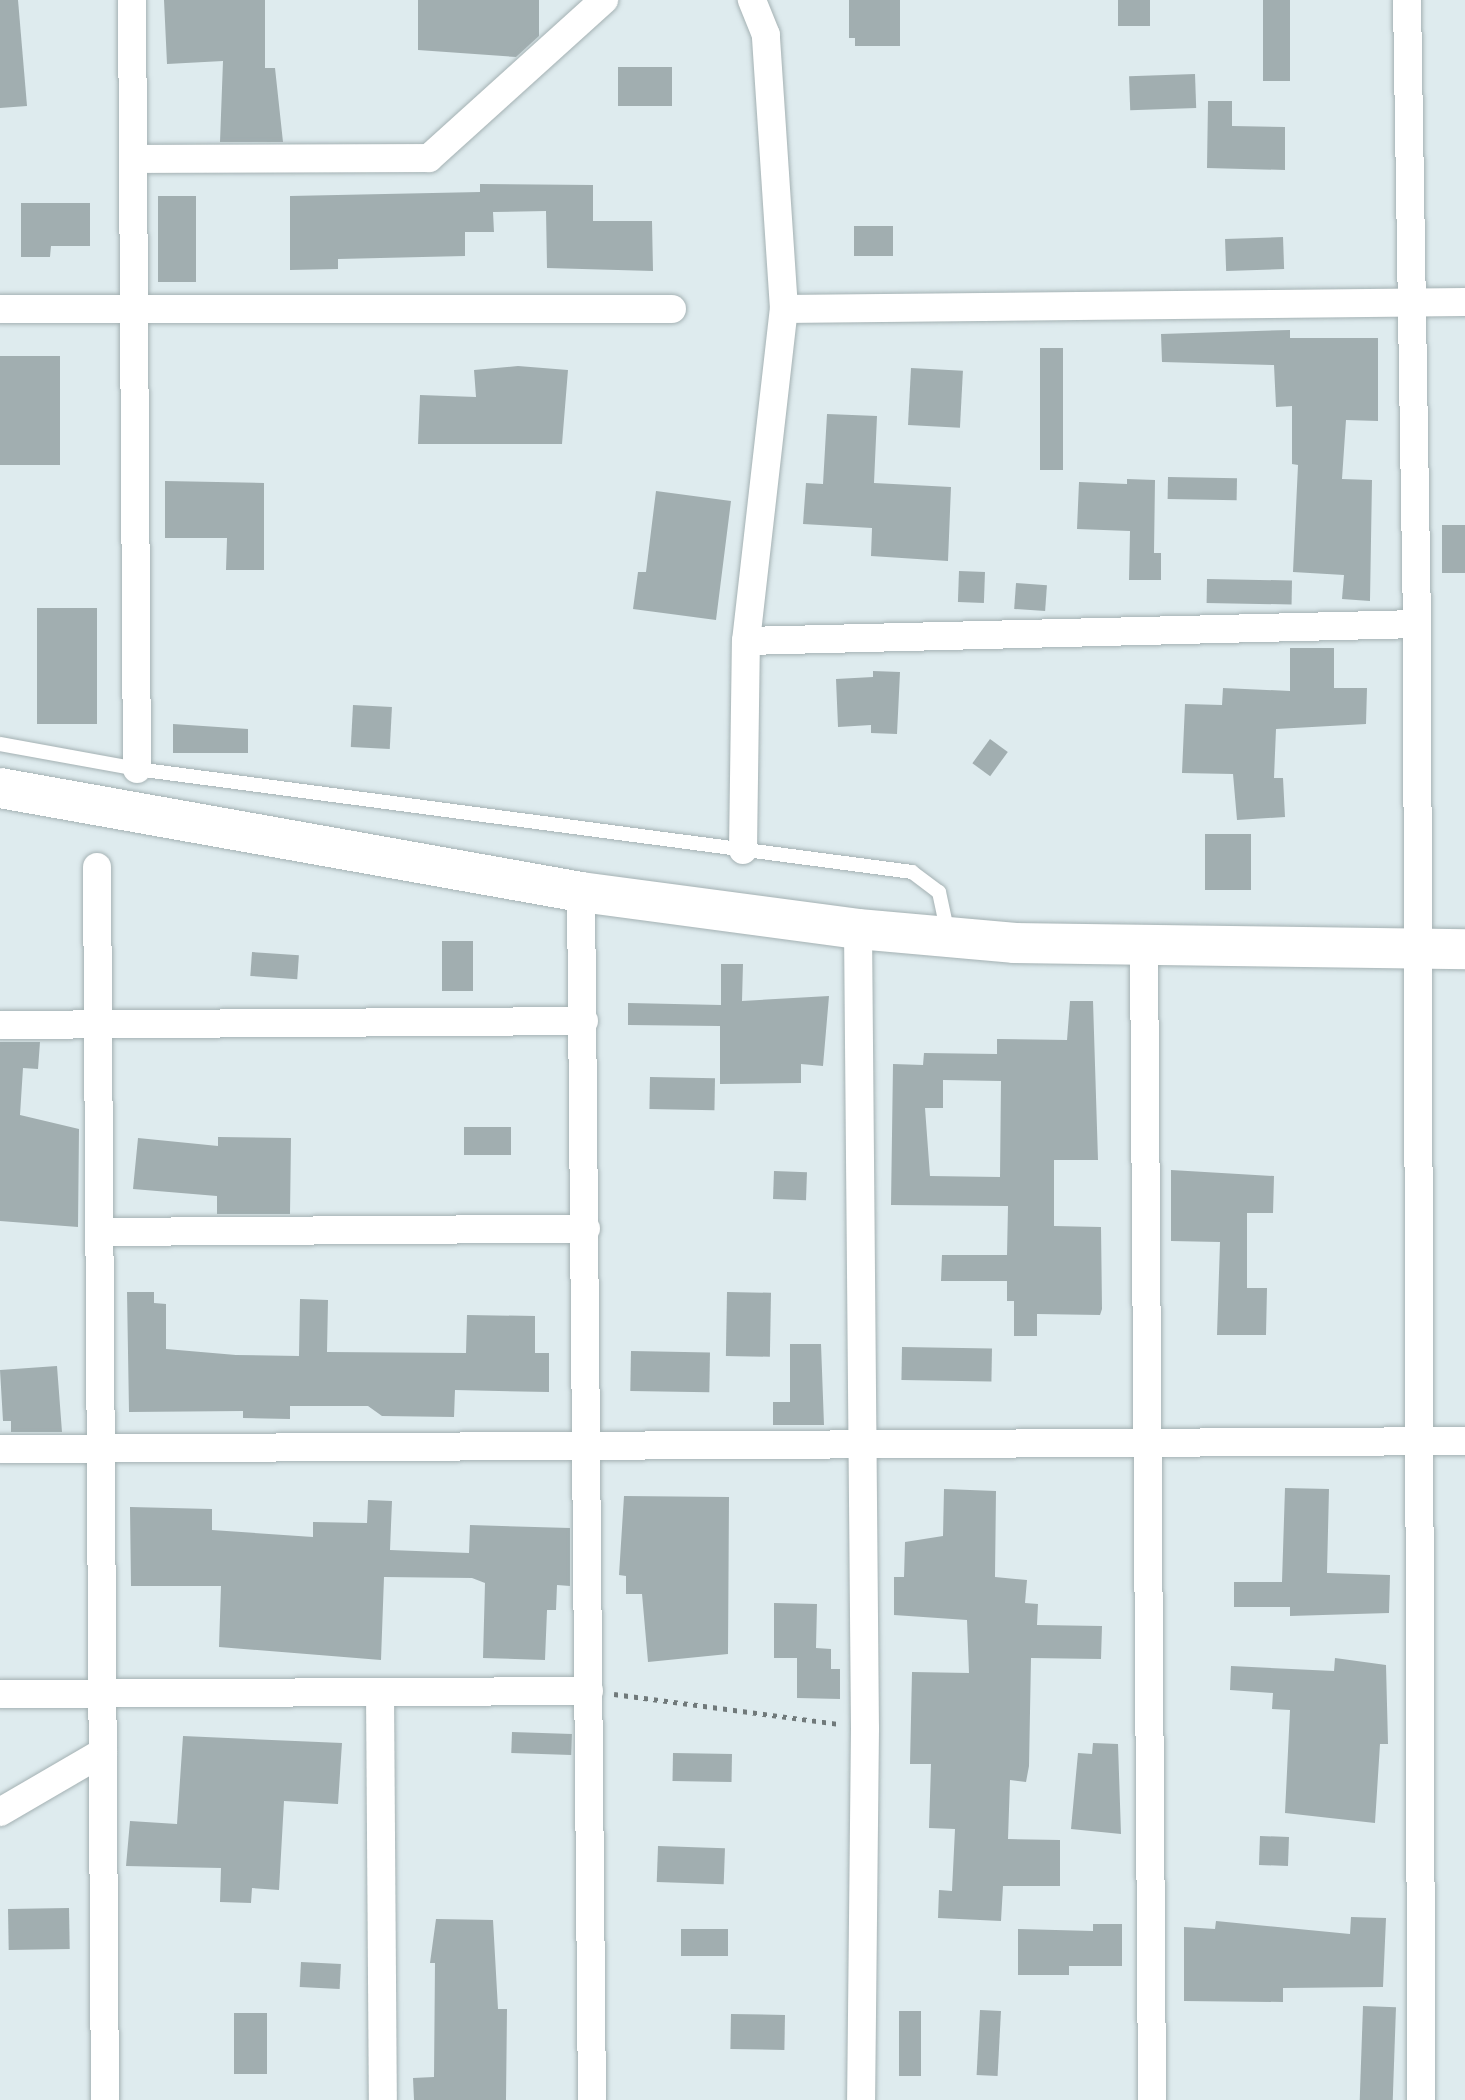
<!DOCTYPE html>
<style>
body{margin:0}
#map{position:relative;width:1465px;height:2100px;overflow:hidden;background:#deebee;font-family:"Exo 2",sans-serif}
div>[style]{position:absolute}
.building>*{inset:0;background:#a1aeb0;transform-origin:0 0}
.path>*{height:5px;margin-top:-2.5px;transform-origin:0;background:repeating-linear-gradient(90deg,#70797a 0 4px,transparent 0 10px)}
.roads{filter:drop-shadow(0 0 2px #a4b1b3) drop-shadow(0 0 2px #a4b1b3)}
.lane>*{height:14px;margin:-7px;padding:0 7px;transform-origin:7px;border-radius:7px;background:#fff}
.street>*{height:28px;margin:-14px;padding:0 14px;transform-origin:14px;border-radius:14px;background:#fff}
.secondary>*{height:40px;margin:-20px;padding:0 20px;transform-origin:20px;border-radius:20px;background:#fff}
span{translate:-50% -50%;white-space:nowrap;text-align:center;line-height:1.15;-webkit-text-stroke:6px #deebee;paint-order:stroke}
</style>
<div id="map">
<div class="building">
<i style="clip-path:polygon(0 0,18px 0,27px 106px,0 108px)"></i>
<i style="clip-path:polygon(164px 0,265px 0,265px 68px,275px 68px,283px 142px,220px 142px,223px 61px,167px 64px)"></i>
<i style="clip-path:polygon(418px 0,539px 0,539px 36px,516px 57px,418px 50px)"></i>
<i style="clip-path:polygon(849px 0,900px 0,900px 46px,855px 46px,855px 38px,849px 38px)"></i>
<i style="left:1118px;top:0;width:32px;height:26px"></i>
<i style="left:1263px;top:0;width:27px;height:81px"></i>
<i style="left:672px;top:67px;width:39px;height:54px;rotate:90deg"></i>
<i style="left:1195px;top:74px;width:34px;height:66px;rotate:88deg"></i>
<i style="clip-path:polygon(1208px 101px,1232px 101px,1232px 126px,1285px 127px,1285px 170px,1207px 168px)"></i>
<i style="clip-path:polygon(480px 184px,593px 185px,593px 221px,652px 221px,653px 271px,547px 268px,546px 211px,493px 212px,494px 232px,465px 232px,465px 256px,338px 259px,338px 269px,290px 270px,290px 196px,480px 192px)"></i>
<i style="left:158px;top:196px;width:38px;height:86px"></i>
<i style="clip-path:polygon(21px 203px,90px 203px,90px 246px,51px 246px,50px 257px,21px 257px)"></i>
<i style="left:854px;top:226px;width:39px;height:30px"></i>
<i style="left:1283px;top:237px;width:32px;height:58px;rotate:88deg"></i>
<i style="clip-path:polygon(1290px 330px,1290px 338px,1378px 338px,1378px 421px,1346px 420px,1342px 479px,1372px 480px,1370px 601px,1342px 599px,1344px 575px,1293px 572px,1298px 465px,1292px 464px,1292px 406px,1276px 407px,1274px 365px,1162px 362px,1161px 334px)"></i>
<i style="left:1040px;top:348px;width:23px;height:122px"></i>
<i style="left:0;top:356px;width:60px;height:109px"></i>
<i style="clip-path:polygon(518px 366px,568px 370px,562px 444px,418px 444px,420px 395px,476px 397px,474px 370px)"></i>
<i style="left:911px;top:368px;width:52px;height:57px;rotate:3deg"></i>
<i style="clip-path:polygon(827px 414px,877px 416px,874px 483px,951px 487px,948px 561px,871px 556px,872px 528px,803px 524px,806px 483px,823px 484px)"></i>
<i style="left:1168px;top:477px;width:69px;height:22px;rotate:1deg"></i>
<i style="clip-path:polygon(1127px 479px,1155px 480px,1154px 553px,1161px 553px,1161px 580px,1129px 580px,1130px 531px,1077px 529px,1079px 482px,1127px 484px)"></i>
<i style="clip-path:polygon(165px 481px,264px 483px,264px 570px,226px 570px,227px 538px,165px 538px)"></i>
<i style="clip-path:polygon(656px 491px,731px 501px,716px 620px,633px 609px,638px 572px,646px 572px)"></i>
<i style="left:1442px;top:525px;width:23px;height:48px"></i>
<i style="left:959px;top:571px;width:26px;height:31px;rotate:2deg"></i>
<i style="left:1207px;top:579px;width:85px;height:24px;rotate:1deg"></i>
<i style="left:1016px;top:583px;width:31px;height:26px;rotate:4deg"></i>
<i style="left:37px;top:608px;width:60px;height:116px"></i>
<i style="clip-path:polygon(1290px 648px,1334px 648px,1334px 688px,1367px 688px,1366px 724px,1276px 729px,1274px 778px,1283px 778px,1285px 817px,1237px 820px,1233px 774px,1182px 773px,1185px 704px,1222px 705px,1223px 688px,1290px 691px)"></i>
<i style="clip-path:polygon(873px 671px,900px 672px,897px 734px,871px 733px,871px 725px,838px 727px,836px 679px,873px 677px)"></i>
<i style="left:353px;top:705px;width:39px;height:42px;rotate:3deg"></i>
<i style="clip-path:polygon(173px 724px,248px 729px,248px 753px,173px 753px)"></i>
<i style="left:990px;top:739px;width:22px;height:30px;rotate:36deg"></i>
<i style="left:1205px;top:834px;width:46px;height:56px"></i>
<i style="left:442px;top:941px;width:31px;height:50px"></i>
<i style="left:252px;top:952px;width:47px;height:24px;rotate:4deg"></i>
<i style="clip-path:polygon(721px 964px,743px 964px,742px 1001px,829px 996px,823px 1066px,801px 1064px,801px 1083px,720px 1084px,720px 1026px,628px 1025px,628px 1003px,721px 1005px)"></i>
<i style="clip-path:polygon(evenodd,1070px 1001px,1093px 1001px,1098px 1160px,1054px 1160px,1054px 1226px,1101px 1227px,1102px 1309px,1100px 1315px,1037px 1314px,1037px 1336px,1014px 1336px,1014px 1301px,1007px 1301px,1007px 1281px,941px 1281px,942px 1255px,1007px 1255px,1008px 1206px,891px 1205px,893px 1064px,923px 1065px,924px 1053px,997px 1054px,997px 1039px,1067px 1040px,1070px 1001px,943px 1080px,1001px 1081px,1000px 1177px,930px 1176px,925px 1108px,943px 1108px,943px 1080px)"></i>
<i style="clip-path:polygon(0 1042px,40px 1042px,38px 1069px,23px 1068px,20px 1115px,79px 1129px,78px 1227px,0 1221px)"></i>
<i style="left:650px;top:1077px;width:65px;height:32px;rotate:1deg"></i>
<i style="left:464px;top:1127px;width:47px;height:28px"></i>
<i style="clip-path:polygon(218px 1137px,291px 1138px,290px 1214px,217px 1214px,217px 1196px,133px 1189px,138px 1138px,218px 1146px)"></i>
<i style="clip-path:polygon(1171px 1170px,1274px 1176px,1273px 1213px,1247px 1213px,1247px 1288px,1267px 1288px,1266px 1335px,1217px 1335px,1220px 1242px,1171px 1241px)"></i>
<i style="left:774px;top:1171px;width:33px;height:28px;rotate:2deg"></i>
<i style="clip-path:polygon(127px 1292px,154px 1292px,154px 1303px,166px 1304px,166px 1349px,236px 1355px,299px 1356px,300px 1299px,328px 1300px,327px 1352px,466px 1353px,467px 1315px,535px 1316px,535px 1353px,549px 1353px,549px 1392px,455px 1390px,454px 1417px,382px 1416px,368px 1406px,290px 1406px,290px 1419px,243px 1418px,243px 1411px,129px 1412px)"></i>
<i style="left:727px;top:1292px;width:44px;height:64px;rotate:1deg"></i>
<i style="clip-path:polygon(790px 1344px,821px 1344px,824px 1425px,773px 1425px,773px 1402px,790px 1402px)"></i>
<i style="left:902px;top:1347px;width:90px;height:33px;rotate:1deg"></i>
<i style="left:631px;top:1351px;width:79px;height:40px;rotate:1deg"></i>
<i style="clip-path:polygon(57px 1366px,62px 1432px,11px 1432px,11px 1421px,3px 1421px,0 1370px)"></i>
<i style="clip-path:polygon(1285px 1488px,1329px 1489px,1327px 1573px,1390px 1575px,1389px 1613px,1290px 1616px,1290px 1607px,1234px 1607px,1234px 1582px,1282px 1582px)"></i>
<i style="clip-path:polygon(944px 1489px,996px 1491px,995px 1577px,1027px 1580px,1025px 1603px,1038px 1604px,1037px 1625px,1102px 1626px,1101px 1659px,1031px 1658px,1029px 1766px,1026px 1782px,1010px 1780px,1008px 1839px,1060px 1840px,1060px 1886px,1003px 1886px,1001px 1921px,938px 1918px,939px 1890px,952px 1891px,955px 1829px,929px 1828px,931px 1764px,910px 1764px,912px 1672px,969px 1673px,967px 1620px,894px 1615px,894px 1577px,904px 1577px,905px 1542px,943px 1536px)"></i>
<i style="clip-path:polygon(624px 1496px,729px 1497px,728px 1654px,648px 1662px,642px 1594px,626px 1594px,626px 1576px,619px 1575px)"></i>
<i style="clip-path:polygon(368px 1500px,392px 1501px,390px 1550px,469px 1553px,470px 1525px,570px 1528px,570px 1586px,557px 1585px,556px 1610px,547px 1610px,545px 1660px,483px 1658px,485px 1583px,472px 1578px,384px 1577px,381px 1660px,219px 1647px,221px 1586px,131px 1586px,130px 1507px,212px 1509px,212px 1530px,313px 1537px,313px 1522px,367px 1523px)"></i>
<i style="clip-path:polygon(774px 1603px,817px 1604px,816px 1648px,831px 1649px,831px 1669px,840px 1669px,840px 1699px,797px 1698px,797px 1658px,774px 1658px)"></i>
<i style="clip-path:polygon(1335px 1658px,1386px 1665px,1388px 1744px,1380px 1744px,1375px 1823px,1285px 1813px,1290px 1710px,1272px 1709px,1273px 1693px,1230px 1690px,1231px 1666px,1334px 1671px)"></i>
<i style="left:512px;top:1732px;width:60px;height:21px;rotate:2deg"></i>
<i style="clip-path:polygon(183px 1736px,342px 1743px,338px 1804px,284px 1801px,279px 1890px,252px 1888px,251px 1903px,220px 1902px,221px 1868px,126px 1866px,130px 1821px,177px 1824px)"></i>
<i style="clip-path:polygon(1093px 1743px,1118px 1744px,1121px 1834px,1071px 1829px,1078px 1753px,1092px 1754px)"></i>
<i style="left:673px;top:1753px;width:59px;height:28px;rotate:1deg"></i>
<i style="left:1260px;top:1836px;width:29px;height:29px;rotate:2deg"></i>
<i style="left:658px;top:1846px;width:67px;height:36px;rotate:2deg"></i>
<i style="left:69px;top:1908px;width:41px;height:61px;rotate:89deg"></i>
<i style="clip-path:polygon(1351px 1917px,1386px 1918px,1383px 1987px,1283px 1988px,1283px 2002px,1184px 2001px,1184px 1927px,1215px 1929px,1216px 1921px,1350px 1934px)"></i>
<i style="clip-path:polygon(436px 1919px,493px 1920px,498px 2009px,507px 2009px,506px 2100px,414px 2100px,413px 2078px,434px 2077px,435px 1963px,430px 1963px)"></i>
<i style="clip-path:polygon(1093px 1924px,1122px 1924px,1122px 1966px,1069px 1966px,1069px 1975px,1018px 1975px,1018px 1929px,1093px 1931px)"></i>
<i style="left:681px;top:1929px;width:47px;height:27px"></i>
<i style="left:301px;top:1962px;width:40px;height:25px;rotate:3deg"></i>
<i style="left:1363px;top:2006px;width:33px;height:94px;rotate:2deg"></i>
<i style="left:980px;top:2010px;width:21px;height:65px;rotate:3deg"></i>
<i style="left:899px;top:2011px;width:22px;height:65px"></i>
<i style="left:234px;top:2013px;width:33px;height:61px"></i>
<i style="left:731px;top:2014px;width:54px;height:35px;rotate:1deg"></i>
</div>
<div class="path">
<i style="left:614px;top:1694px;width:226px;rotate:7.6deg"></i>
</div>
<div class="roads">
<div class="lane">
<i style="left:0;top:744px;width:139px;rotate:10.3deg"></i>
<i style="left:137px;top:769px;width:782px;rotate:7.57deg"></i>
<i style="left:912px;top:872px;width:34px;rotate:37deg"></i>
<i style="left:939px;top:892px;width:43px;rotate:77.9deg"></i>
</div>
<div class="street">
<i style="left:132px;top:0;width:769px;rotate:89.63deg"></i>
<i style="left:1407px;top:0;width:624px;rotate:89.08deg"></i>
<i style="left:1417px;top:624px;width:1476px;rotate:89.84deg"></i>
<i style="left:133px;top:159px;width:296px;rotate:-0.2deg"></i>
<i style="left:429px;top:158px;width:236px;rotate:-42.1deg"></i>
<i style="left:0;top:309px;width:672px"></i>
<i style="left:784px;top:309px;width:681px;rotate:-0.59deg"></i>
<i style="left:746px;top:641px;width:671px;rotate:-1.45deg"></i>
<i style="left:743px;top:850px;width:209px;rotate:-89.2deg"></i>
<i style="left:746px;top:641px;width:334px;rotate:-83.5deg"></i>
<i style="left:784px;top:309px;width:275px;rotate:-93.8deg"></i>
<i style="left:766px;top:35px;width:38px;rotate:-112deg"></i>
<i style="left:97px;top:867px;width:1233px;rotate:89.63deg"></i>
<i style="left:581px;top:892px;width:1208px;rotate:89.48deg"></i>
<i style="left:858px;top:929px;width:799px;rotate:89.5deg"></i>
<i style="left:865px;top:1728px;width:372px;rotate:90.6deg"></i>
<i style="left:1144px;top:946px;width:1154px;rotate:89.6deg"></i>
<i style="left:0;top:1025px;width:584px;rotate:-0.39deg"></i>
<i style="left:100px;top:1232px;width:486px;rotate:-0.4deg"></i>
<i style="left:0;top:1449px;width:1465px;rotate:-0.31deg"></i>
<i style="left:380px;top:1692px;width:408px;rotate:89.6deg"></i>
<i style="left:0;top:1694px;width:589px;rotate:-0.29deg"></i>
<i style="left:0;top:1812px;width:119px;rotate:-30.2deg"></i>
</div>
<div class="secondary">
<i style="left:0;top:788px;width:590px;rotate:10.15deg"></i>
<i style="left:581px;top:892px;width:279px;rotate:7.6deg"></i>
<i style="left:858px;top:929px;width:158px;rotate:5.1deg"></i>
<i style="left:1015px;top:943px;width:450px;rotate:0.8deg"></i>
</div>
</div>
</div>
